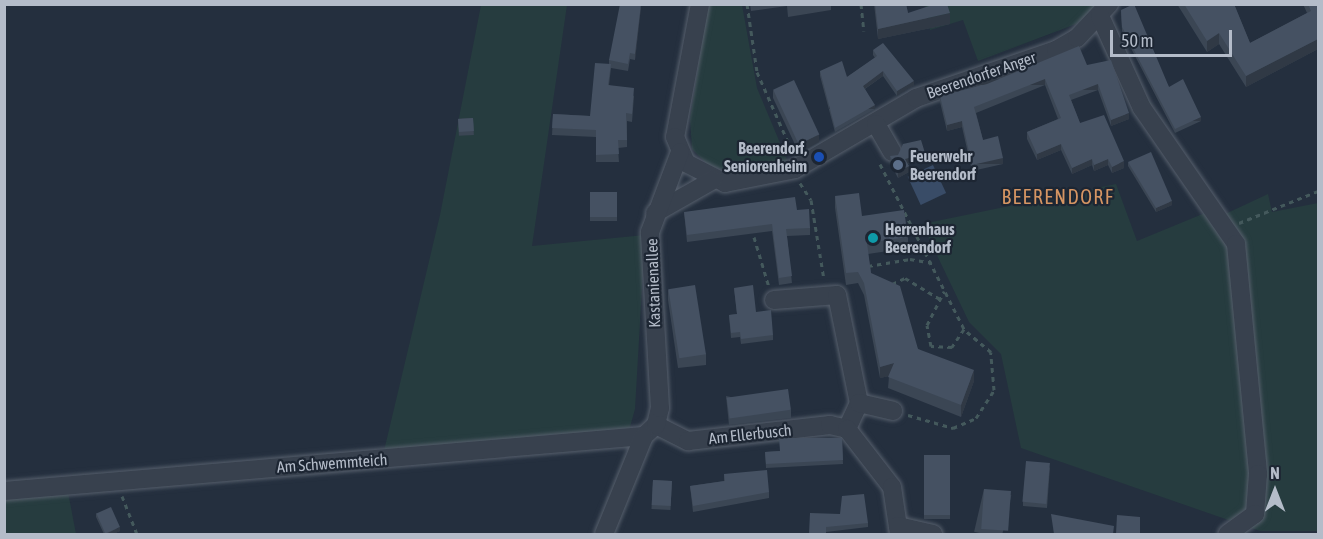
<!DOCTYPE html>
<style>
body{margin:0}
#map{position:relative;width:1323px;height:539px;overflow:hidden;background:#242f3e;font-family:"Asap Condensed",sans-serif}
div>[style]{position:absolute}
.green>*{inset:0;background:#263c3f}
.water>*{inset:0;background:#394c67;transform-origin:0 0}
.path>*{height:3px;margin-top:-1.5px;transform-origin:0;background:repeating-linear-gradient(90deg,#44595c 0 4.5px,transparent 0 9px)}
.roads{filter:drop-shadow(0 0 2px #565f6c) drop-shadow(0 0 2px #565f6c)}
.minor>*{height:18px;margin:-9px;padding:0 9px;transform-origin:9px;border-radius:9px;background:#38414e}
.wall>*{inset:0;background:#3b4654;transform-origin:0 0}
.shaded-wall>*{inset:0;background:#303945;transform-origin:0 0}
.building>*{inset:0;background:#455162;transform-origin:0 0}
.dots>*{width:16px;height:16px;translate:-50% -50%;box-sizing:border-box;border:3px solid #1d2633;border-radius:50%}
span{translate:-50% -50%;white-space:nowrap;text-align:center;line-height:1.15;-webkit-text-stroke:4.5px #1d2633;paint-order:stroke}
.street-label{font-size:16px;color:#b4bcc9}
.poi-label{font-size:16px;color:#b4bcc9;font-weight:700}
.right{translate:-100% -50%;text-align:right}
.left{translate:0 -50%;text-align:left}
.quarter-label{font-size:20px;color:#d59563;letter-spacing:1.5px}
.frame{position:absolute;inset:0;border:6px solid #b4bcc9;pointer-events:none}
.north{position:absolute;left:1245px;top:461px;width:60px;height:60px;-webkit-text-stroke:4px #1d2633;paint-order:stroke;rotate:0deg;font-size:16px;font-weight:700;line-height:24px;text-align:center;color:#b4bcc9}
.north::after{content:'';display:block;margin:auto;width:21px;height:27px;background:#b4bcc9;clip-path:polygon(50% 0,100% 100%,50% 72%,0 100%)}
.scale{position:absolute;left:1110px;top:30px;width:122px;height:27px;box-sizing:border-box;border:3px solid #b4bcc9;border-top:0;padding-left:8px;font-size:18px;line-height:21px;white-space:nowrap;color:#b4bcc9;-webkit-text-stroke:4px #1d2633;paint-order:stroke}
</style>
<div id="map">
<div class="green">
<i style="clip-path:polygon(481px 5px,567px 5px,532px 246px,645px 235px,635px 409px,628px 434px,383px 455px,440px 215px)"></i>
<i style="clip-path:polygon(708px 5px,742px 5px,757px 88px,788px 162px,727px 171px,708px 165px,692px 149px,690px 119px)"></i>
<i style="clip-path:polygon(925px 5px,1099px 5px,1076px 24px,978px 61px,963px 20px,930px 30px)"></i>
<i style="clip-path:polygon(1116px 184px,1137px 241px,1205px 213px,1221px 216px,1268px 194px,1272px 212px,1318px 203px,1318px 531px,1260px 531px,1021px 448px,1001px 354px,969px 322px,922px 224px)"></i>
<i style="clip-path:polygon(68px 492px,76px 534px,5px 534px,4px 500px)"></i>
</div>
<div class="water">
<i style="left:933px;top:165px;width:31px;height:28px;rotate:65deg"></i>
</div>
<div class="path">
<i style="left:747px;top:4px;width:69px;rotate:81.6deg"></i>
<i style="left:757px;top:72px;width:86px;rotate:66.1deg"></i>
<i style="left:861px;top:4px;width:27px;rotate:84deg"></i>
<i style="left:880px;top:164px;width:185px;rotate:63deg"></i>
<i style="left:964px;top:329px;width:22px;rotate:124deg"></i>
<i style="left:952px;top:347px;width:21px;rotate:-177deg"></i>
<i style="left:931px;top:346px;width:21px;rotate:-101deg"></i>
<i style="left:927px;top:325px;width:38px;rotate:-63deg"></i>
<i style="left:800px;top:183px;width:20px;rotate:57deg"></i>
<i style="left:811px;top:200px;width:80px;rotate:80.7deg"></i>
<i style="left:1239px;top:223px;width:85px;rotate:-22.1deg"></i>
<i style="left:754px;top:237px;width:52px;rotate:73.3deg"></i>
<i style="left:868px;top:266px;width:43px;rotate:-9.5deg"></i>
<i style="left:910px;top:259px;width:22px;rotate:10deg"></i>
<i style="left:892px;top:284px;width:14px;rotate:-25deg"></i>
<i style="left:905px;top:278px;width:41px;rotate:31deg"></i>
<i style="left:908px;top:415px;width:47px;rotate:16.1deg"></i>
<i style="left:953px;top:428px;width:25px;rotate:-23deg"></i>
<i style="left:976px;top:418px;width:33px;rotate:-57deg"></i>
<i style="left:994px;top:390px;width:38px;rotate:-95deg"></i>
<i style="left:991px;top:352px;width:35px;rotate:-140deg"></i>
<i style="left:122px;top:496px;width:41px;rotate:68.5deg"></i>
</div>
<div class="roads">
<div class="minor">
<i style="left:700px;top:4px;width:135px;rotate:100.6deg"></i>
<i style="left:675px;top:137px;width:28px;rotate:67deg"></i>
<i style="left:686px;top:163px;width:44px;rotate:27.1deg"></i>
<i style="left:725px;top:183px;width:71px;rotate:-11.3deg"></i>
<i style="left:795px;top:169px;width:140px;rotate:-30.4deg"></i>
<i style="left:916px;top:98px;width:148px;rotate:-18.9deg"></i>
<i style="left:1056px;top:50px;width:24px;rotate:-30deg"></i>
<i style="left:1077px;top:38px;width:47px;rotate:-46.7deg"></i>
<i style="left:1100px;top:16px;width:101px;rotate:65.5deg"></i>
<i style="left:1142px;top:108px;width:165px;rotate:55.3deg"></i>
<i style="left:1236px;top:244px;width:231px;rotate:84.5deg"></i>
<i style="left:1258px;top:474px;width:40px;rotate:94.3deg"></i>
<i style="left:1255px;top:514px;width:34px;rotate:144deg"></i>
<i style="left:876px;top:124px;width:32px;rotate:60deg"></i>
<i style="left:655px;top:213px;width:67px;rotate:-29.6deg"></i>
<i style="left:774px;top:300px;width:63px;rotate:-4.5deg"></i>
<i style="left:837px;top:295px;width:110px;rotate:78.5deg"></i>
<i style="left:859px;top:403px;width:29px;rotate:115deg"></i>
<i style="left:859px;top:403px;width:35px;rotate:13deg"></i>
<i style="left:656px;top:425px;width:36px;rotate:27deg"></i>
<i style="left:688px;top:441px;width:143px;rotate:-6.4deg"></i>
<i style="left:830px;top:425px;width:17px;rotate:13deg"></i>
<i style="left:847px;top:429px;width:73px;rotate:52.2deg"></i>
<i style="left:892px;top:487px;width:48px;rotate:81.5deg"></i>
<i style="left:4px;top:491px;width:642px;rotate:-4.91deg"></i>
<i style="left:644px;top:436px;width:16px;rotate:-43deg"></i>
<i style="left:656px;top:425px;width:17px;rotate:-77deg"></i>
<i style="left:660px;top:408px;width:176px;rotate:-93.3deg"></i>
<i style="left:650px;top:232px;width:85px;rotate:-69.4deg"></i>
<i style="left:898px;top:526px;width:36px;rotate:13deg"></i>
<i style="left:604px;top:534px;width:106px;rotate:-67.8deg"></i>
</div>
</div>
<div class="wall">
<i style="clip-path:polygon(750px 4px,831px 4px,831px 10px,788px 17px,787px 6px,751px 11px)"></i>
<i style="clip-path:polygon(874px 4px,906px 4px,908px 13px,950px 24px,878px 39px)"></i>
<i style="clip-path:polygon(1177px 4px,1234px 4px,1250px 43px,1307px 13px,1303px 4px,1318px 4px,1318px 49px,1246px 87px,1219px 44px,1207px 52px)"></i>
<i style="clip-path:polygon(641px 7px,635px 60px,630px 59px,628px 71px,611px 68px,609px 85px,634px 96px,632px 122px,627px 121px,627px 147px,618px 148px,619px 162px,596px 162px,596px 137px,552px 135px,553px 114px,590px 116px,609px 64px,609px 60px)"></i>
<i style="clip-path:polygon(1121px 10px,1169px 87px,1201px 121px,1175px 133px,1122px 31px)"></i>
<i style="clip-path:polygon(873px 50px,914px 85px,897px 96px,883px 76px,865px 89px,875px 109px,835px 132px,820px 76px,820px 71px,847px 77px,875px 58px,873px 55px)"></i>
<i style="clip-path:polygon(1087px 65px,1129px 119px,1111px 126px,1098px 90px,1071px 100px,1080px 123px,1124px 168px,1112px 173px,1108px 165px,1094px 171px,1092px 165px,1072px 174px,1061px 150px,1037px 160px,1027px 139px,1027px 132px,1058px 119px,1045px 85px,976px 113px,983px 140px,1003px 164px,972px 171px,962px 127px,947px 131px,940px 102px,940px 96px)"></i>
<i style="clip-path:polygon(773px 90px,819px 142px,799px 153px,773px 98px)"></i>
<i style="left:473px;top:118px;width:17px;height:15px;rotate:87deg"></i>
<i style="clip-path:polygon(890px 156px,925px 160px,908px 164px,909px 172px,898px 178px,890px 163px)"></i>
<i style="clip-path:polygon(1128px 162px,1172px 205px,1156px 212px,1128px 166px)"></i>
<i style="left:590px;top:192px;width:27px;height:29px"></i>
<i style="clip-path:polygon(835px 196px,862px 216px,908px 237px,908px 248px,868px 254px,871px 273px,918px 349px,974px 381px,961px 417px,888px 388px,889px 376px,880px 378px,864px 295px,858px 283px,846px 285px,835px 208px)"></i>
<i style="clip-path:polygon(797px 210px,810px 228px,810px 235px,787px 236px,792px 283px,779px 285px,772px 231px,687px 242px,684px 212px)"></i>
<i style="clip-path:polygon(734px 288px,756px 312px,773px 335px,773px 340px,741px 344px,740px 337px,731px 338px,729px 315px,737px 314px)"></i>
<i style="clip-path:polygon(668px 289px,706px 354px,706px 365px,678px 368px,668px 300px)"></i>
<i style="clip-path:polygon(726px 396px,791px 410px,791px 418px,729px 425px)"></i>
<i style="clip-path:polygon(842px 438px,843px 464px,766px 468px,765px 452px,779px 451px)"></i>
<i style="left:924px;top:455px;width:26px;height:64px"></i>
<i style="clip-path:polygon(1050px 467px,1047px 508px,1023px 506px,1023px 502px)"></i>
<i style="clip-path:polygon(724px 474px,769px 492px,769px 498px,693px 512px,690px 486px,724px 481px)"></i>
<i style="left:653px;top:480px;width:19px;height:29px;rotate:3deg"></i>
<i style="left:984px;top:489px;width:28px;height:44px;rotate:13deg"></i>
<i style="clip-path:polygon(96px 513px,120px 531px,113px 534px,104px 534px,96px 517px)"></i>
<i style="clip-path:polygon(810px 513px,868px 523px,868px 527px,826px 532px)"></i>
</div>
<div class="shaded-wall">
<i style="clip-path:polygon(641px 4px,641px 7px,635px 60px,635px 54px)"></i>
<i style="clip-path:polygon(950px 13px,950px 24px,878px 39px,878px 29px)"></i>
<i style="clip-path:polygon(1219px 33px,1219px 44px,1207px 52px,1207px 41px)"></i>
<i style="clip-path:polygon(1318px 39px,1318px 49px,1246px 87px,1246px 76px)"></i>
<i style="clip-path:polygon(883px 71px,883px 76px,863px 90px,863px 86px)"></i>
<i style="left:1045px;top:79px;width:6px;height:76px;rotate:90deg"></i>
<i style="clip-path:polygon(914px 81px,914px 85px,897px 96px,897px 91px)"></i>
<i style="left:1098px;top:84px;width:6px;height:31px;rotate:90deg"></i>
<i style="left:875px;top:105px;width:4px;height:46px;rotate:90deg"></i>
<i style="clip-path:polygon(1129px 113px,1129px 119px,1111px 126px,1111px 120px)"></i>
<i style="left:1201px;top:117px;width:4px;height:29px;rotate:90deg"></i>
<i style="clip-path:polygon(962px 121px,962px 127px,947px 131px,947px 125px)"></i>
<i style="clip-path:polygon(819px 134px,819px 142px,799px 153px,799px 145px)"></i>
<i style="clip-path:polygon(1061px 144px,1061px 150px,1037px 160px,1037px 154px)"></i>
<i style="clip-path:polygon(925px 153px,925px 160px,905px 165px,905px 159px)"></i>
<i style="left:1003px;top:158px;width:6px;height:32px;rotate:90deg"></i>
<i style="clip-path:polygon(1092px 159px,1092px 165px,1072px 174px,1072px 168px)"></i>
<i style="clip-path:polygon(1108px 159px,1108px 165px,1094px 171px,1094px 165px)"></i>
<i style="clip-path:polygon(1124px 161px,1124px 168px,1112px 173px,1112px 167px)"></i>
<i style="clip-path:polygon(909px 166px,909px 172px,898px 178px,898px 172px)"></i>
<i style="clip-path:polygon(1172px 201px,1172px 205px,1156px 212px,1156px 208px)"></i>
<i style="clip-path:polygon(894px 363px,894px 375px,880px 378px,880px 367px)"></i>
<i style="clip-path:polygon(974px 370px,974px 381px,961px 417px,961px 405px)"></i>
<i style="clip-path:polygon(120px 527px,120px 531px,113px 534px,106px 534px)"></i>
</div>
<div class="building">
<i style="clip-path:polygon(620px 4px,641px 4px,635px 54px,630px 53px,628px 64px,609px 60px)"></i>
<i style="clip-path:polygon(875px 4px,906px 4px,908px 13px,935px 4px,947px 4px,950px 13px,878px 29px)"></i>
<i style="clip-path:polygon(1134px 4px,1169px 87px,1183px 79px,1201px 117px,1175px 129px,1122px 27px,1121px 10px)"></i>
<i style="clip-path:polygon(1184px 4px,1234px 4px,1250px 43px,1311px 11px,1308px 4px,1318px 4px,1318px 39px,1246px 76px,1219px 33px,1207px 41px)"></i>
<i style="clip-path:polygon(883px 43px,914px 81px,897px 91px,883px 71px,863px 86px,875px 105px,835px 128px,820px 71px,842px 61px,847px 77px,877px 56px,873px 50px)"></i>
<i style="clip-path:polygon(1079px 46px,1087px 65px,1111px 60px,1129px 113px,1111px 120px,1098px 84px,1069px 95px,1080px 123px,1104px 115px,1124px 161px,1112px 167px,1108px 159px,1094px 165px,1092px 159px,1072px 168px,1061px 144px,1037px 154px,1027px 132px,1061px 118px,1045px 79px,974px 107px,983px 140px,998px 136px,1003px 158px,972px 165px,962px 121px,947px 125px,940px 96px,987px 84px)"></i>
<i style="clip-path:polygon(595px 63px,611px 64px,608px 85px,634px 88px,632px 114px,626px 113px,627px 140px,618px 140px,619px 154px,596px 155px,596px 130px,552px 128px,553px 114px,590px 116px)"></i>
<i style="left:794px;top:80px;width:60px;height:23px;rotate:65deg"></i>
<i style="left:473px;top:118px;width:13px;height:15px;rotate:86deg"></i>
<i style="clip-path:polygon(921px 140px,925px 153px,905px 159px,909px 166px,898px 172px,890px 156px,898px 155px,903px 144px)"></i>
<i style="clip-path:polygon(1151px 152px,1172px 201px,1156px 208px,1128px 162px)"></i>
<i style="left:590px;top:192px;width:27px;height:25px"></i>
<i style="clip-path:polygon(859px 193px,862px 216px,904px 210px,908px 237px,867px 243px,871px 273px,900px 286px,918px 349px,974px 370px,961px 405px,888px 377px,894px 363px,880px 367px,864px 283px,858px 272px,846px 273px,835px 196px)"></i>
<i style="clip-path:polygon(795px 197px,797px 210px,809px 209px,810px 228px,786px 229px,792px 276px,779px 278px,772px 224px,687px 235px,684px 212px)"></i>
<i style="left:695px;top:285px;width:70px;height:27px;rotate:81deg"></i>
<i style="clip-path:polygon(753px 285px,756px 312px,771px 310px,773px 335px,741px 339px,740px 332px,731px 333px,729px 315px,737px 314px,734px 288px)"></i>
<i style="left:788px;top:389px;width:21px;height:62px;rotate:82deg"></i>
<i style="clip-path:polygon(779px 438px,842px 438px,843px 460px,766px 464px,765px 452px,780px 451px)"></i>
<i style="left:924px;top:455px;width:26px;height:60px"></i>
<i style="left:1026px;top:461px;width:24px;height:41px;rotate:5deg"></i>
<i style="clip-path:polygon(767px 470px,769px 492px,693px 506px,690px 486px,725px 481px,724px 474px)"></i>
<i style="left:653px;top:480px;width:19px;height:25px;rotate:3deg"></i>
<i style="left:984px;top:489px;width:27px;height:40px;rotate:4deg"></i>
<i style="clip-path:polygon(864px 494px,868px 523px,826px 527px,826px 534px,809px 534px,810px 513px,840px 514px,842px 496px)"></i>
<i style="left:111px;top:507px;width:22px;height:16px;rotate:66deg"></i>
<i style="clip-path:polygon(1051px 514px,1114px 526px,1113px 534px,1054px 534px)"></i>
<i style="clip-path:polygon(1117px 515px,1140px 517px,1140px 534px,1116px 534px)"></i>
</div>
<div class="dots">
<i style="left:819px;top:157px;background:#1a4fb4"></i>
<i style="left:898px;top:165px;background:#5c6f8a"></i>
<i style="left:873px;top:238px;background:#0f9aa8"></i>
</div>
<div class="street-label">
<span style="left:981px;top:75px;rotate:-19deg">Beerendorfer Anger</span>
<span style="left:653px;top:283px;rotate:-92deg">Kastanienallee</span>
<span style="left:750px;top:434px;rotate:-6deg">Am Ellerbusch</span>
<span style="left:332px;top:463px;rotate:-4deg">Am Schwemmteich</span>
</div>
<div class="poi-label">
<span class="right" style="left:807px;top:157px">Beerendorf,<br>Seniorenheim</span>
<span class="left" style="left:910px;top:165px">Feuerwehr<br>Beerendorf</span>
<span class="left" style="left:885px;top:238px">Herrenhaus<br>Beerendorf</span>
</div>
<div class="quarter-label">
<span style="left:1058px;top:196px">BEERENDORF</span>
</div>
<div class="frame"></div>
<div class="north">N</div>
<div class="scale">50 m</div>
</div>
